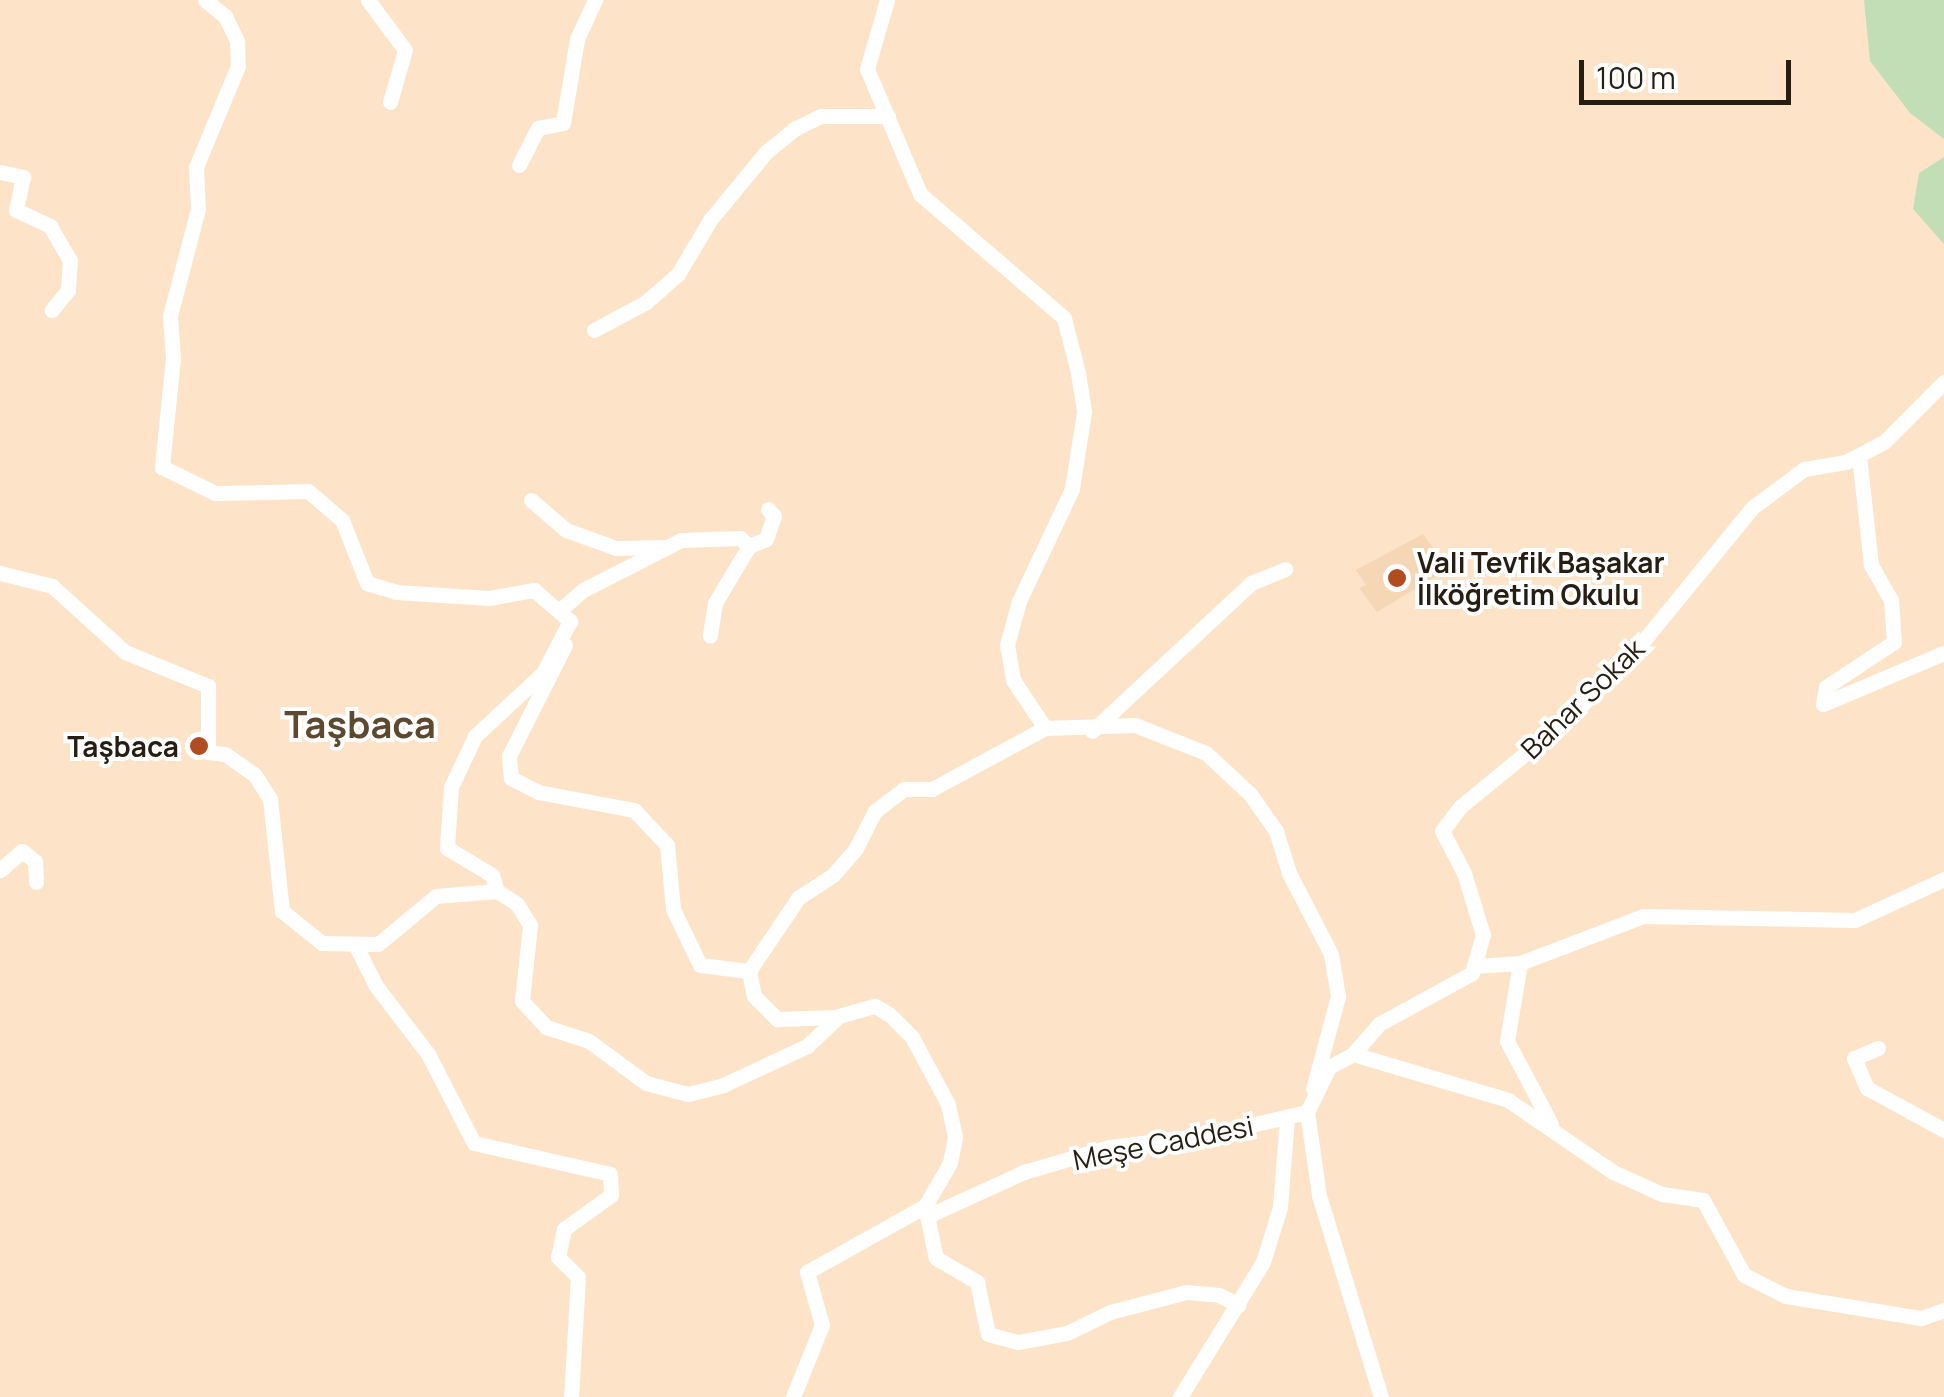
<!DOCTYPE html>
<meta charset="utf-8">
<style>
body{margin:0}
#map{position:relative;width:1944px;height:1397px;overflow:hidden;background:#fde4c8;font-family:Manrope,sans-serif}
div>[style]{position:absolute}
.built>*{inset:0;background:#f5d7b6}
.green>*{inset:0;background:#c2deb7}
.street>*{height:15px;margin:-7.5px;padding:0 7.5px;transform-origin:7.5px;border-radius:7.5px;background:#fff}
.dots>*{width:28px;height:28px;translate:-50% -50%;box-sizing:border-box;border:5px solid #fff;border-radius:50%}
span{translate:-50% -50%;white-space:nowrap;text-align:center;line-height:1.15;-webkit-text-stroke:8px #fff;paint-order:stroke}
.poi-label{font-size:28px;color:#261d13;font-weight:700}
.left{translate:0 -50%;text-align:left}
.right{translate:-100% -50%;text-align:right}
.street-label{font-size:28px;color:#261d13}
.district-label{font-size:38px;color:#5d4830;font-weight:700}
.scale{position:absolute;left:1579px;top:60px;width:212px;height:45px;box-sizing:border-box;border:5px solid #261d13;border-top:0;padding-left:12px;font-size:30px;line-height:35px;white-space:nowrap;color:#261d13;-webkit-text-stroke:8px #fff;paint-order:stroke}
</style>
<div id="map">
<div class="built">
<i style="clip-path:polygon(1423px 534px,1448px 569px,1377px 612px,1359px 588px,1366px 585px,1356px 570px)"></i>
</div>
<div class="green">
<i style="clip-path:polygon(1864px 0,1944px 0,1944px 139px,1910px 113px,1870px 61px)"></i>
<i style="clip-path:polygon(1944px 157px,1944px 244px,1913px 209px,1919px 173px)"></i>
</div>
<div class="street">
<i style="left:205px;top:0;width:26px;rotate:39deg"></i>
<i style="left:225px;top:16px;width:28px;rotate:64deg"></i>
<i style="left:237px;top:41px;width:25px;rotate:88deg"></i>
<i style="left:238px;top:66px;width:109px;rotate:112.6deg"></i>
<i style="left:196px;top:167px;width:42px;rotate:87.3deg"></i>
<i style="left:198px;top:209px;width:111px;rotate:104.7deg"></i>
<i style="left:170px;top:316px;width:42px;rotate:85.9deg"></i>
<i style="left:173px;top:358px;width:110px;rotate:95.8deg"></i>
<i style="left:162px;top:467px;width:59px;rotate:26.1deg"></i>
<i style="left:215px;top:493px;width:93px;rotate:-1.2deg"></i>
<i style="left:308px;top:491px;width:45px;rotate:40.5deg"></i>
<i style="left:342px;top:520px;width:68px;rotate:68.4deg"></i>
<i style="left:367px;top:583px;width:30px;rotate:17deg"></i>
<i style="left:396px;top:592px;width:93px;rotate:3.7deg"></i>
<i style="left:489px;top:598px;width:46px;rotate:-10.1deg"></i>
<i style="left:534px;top:590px;width:48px;rotate:40.7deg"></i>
<i style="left:570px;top:621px;width:59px;rotate:117.4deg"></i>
<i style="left:543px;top:673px;width:93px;rotate:137.2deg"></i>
<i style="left:475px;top:736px;width:56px;rotate:115.2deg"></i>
<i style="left:451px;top:787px;width:61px;rotate:93.8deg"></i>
<i style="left:447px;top:848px;width:52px;rotate:31deg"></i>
<i style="left:492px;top:875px;width:17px;rotate:73deg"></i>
<i style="left:368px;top:0;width:62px;rotate:53.5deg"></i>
<i style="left:405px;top:50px;width:54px;rotate:106.1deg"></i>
<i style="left:887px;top:0;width:72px;rotate:106.2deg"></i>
<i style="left:867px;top:69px;width:136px;rotate:67deg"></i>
<i style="left:920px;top:194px;width:190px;rotate:40.7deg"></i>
<i style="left:1064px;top:318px;width:57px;rotate:75.7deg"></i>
<i style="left:1078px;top:373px;width:39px;rotate:81deg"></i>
<i style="left:1084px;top:412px;width:78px;rotate:98.9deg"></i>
<i style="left:1072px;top:489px;width:124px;rotate:115.3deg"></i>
<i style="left:1019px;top:601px;width:46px;rotate:105.3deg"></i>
<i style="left:1007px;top:645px;width:36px;rotate:80deg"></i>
<i style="left:1013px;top:680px;width:58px;rotate:56.3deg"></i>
<i style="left:1045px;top:728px;width:90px;rotate:-1.9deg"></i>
<i style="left:1135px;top:725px;width:76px;rotate:21.5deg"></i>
<i style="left:1206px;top:753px;width:60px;rotate:43deg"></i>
<i style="left:1250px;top:794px;width:45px;rotate:54.9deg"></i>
<i style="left:1276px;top:831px;width:44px;rotate:72.8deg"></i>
<i style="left:1289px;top:873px;width:91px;rotate:62.6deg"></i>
<i style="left:1331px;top:954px;width:43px;rotate:80.5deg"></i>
<i style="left:1338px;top:996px;width:96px;rotate:105deg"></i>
<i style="left:519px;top:165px;width:42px;rotate:-62.8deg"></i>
<i style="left:538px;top:128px;width:25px;rotate:-11deg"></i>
<i style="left:563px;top:123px;width:85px;rotate:-80.5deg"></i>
<i style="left:577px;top:39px;width:43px;rotate:-65.2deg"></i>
<i style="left:0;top:172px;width:24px;rotate:12deg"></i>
<i style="left:23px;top:177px;width:34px;rotate:102deg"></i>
<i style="left:16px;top:210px;width:38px;rotate:25deg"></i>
<i style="left:50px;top:226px;width:39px;rotate:60deg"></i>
<i style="left:70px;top:260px;width:30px;rotate:94deg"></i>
<i style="left:68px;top:290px;width:26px;rotate:129deg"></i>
<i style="left:594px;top:330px;width:59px;rotate:-28.3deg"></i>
<i style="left:646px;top:302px;width:43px;rotate:-41.2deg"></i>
<i style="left:678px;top:274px;width:63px;rotate:-59.3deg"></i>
<i style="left:710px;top:220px;width:88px;rotate:-50.5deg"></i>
<i style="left:766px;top:152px;width:36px;rotate:-39deg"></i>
<i style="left:794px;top:129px;width:30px;rotate:-26deg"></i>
<i style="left:821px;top:116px;width:67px"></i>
<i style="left:1859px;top:456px;width:110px;rotate:83.7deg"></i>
<i style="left:1871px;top:565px;width:40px;rotate:60.3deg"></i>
<i style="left:1891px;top:600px;width:42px;rotate:85.9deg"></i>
<i style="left:1894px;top:642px;width:82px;rotate:146.5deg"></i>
<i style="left:1826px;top:687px;width:17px;rotate:100deg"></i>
<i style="left:1823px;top:704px;width:131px;rotate:-22.9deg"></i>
<i style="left:531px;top:500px;width:46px;rotate:40.6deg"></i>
<i style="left:566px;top:530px;width:53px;rotate:19.8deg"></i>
<i style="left:616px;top:548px;width:48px;rotate:-1.2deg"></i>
<i style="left:749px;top:546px;width:18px;rotate:-22deg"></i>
<i style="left:766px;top:539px;width:24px;rotate:-71deg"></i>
<i style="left:774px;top:516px;width:9px;rotate:-131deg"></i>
<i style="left:0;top:573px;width:54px;rotate:14deg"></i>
<i style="left:52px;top:586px;width:98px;rotate:42.1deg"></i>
<i style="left:125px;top:652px;width:90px;rotate:22.3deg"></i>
<i style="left:208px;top:686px;width:66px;rotate:90deg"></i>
<i style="left:208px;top:752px;width:17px;rotate:7deg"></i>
<i style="left:225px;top:754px;width:35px;rotate:35deg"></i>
<i style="left:254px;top:774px;width:30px;rotate:57deg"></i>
<i style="left:270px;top:799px;width:113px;rotate:83.9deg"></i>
<i style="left:282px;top:911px;width:51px;rotate:38.7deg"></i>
<i style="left:322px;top:943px;width:56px;rotate:1deg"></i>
<i style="left:378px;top:944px;width:75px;rotate:-39.6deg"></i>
<i style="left:436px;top:896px;width:61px;rotate:-4.7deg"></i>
<i style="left:497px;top:891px;width:24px;rotate:33deg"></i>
<i style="left:517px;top:904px;width:25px;rotate:58deg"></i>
<i style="left:530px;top:925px;width:76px;rotate:96deg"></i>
<i style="left:522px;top:1001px;width:35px;rotate:47deg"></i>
<i style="left:546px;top:1027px;width:45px;rotate:18deg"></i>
<i style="left:589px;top:1041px;width:71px;rotate:36.4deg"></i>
<i style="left:646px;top:1083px;width:43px;rotate:14.7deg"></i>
<i style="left:688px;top:1094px;width:36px;rotate:-14deg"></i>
<i style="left:723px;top:1085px;width:93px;rotate:-24.9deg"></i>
<i style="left:807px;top:1046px;width:44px;rotate:-43.2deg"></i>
<i style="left:839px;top:1016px;width:37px;rotate:-16deg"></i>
<i style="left:875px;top:1006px;width:17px;rotate:31deg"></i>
<i style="left:890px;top:1015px;width:31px;rotate:45deg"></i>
<i style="left:912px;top:1037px;width:76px;rotate:61.8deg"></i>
<i style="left:948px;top:1104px;width:34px;rotate:78deg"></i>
<i style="left:955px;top:1137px;width:26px;rotate:101deg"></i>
<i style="left:950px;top:1163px;width:50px;rotate:120.2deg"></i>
<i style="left:925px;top:1206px;width:11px;rotate:38deg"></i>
<i style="left:934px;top:1213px;width:99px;rotate:-24.5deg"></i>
<i style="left:1024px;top:1172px;width:89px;rotate:-16.4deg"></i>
<i style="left:1109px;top:1147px;width:100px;rotate:-6.9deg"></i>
<i style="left:1208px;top:1135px;width:102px;rotate:-13.1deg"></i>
<i style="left:560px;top:610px;width:30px;rotate:-41deg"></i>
<i style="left:583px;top:590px;width:110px;rotate:-27deg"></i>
<i style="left:681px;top:540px;width:59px;rotate:-1.9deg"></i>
<i style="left:740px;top:538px;width:12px;rotate:42deg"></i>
<i style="left:749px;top:546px;width:66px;rotate:120.8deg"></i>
<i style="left:715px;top:603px;width:33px;rotate:99deg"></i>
<i style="left:565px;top:645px;width:124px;rotate:116.8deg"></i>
<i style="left:509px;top:756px;width:22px;rotate:85deg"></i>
<i style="left:511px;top:778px;width:30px;rotate:27deg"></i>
<i style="left:538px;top:792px;width:98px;rotate:10.6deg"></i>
<i style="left:634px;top:810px;width:48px;rotate:46.7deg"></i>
<i style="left:667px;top:845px;width:64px;rotate:84.6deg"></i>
<i style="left:673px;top:909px;width:62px;rotate:64.3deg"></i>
<i style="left:700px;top:965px;width:49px;rotate:7deg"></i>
<i style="left:749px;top:971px;width:88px;rotate:-56.1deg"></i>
<i style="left:798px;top:898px;width:42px;rotate:-33.3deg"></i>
<i style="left:833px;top:875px;width:33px;rotate:-49deg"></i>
<i style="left:855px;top:850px;width:44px;rotate:-62.9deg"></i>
<i style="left:875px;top:811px;width:36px;rotate:-37deg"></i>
<i style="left:904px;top:789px;width:28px"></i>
<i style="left:932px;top:789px;width:128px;rotate:-28.4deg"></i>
<i style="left:1092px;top:731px;width:217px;rotate:-42.9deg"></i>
<i style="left:1251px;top:583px;width:37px;rotate:-22deg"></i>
<i style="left:0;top:870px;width:29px;rotate:-41deg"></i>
<i style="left:22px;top:851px;width:16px;rotate:38deg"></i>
<i style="left:35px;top:861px;width:21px;rotate:87deg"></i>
<i style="left:357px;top:948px;width:42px;rotate:63.4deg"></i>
<i style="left:376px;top:986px;width:86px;rotate:52.6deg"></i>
<i style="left:428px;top:1054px;width:100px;rotate:62.7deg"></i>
<i style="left:474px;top:1143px;width:139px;rotate:12.8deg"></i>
<i style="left:610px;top:1174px;width:21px;rotate:87deg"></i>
<i style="left:611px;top:1195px;width:58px;rotate:144.1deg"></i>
<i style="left:564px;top:1229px;width:29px;rotate:102deg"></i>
<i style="left:558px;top:1257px;width:28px;rotate:45deg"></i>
<i style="left:578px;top:1277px;width:120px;rotate:93.3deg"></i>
<i style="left:1474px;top:966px;width:46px;rotate:-3.7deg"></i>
<i style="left:749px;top:971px;width:25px;rotate:79deg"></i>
<i style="left:754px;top:996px;width:33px;rotate:45deg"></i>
<i style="left:777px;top:1019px;width:59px;rotate:-1.9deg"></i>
<i style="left:1878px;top:1048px;width:26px;rotate:157deg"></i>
<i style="left:1854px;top:1058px;width:33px;rotate:67deg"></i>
<i style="left:1867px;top:1088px;width:88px;rotate:28.6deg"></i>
<i style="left:1353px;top:1054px;width:40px;rotate:-49deg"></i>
<i style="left:1379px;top:1024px;width:106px;rotate:-28.7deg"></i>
<i style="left:1472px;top:973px;width:40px;rotate:-74deg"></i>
<i style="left:1483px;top:935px;width:65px;rotate:-107deg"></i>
<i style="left:1464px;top:873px;width:47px;rotate:-117.6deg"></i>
<i style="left:1442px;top:831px;width:30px;rotate:-53deg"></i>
<i style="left:1460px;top:807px;width:145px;rotate:-39.4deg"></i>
<i style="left:1572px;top:715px;width:90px;rotate:-45.5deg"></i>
<i style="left:1635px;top:651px;width:186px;rotate:-50.7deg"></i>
<i style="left:1753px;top:507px;width:64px;rotate:-36.7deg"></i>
<i style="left:1804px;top:469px;width:43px;rotate:-9.5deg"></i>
<i style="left:1846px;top:462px;width:43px;rotate:-27.8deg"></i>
<i style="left:1884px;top:442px;width:85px;rotate:-45deg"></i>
<i style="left:1551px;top:1124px;width:94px;rotate:-117.9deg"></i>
<i style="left:1507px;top:1041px;width:79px;rotate:-80.5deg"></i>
<i style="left:1520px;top:963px;width:132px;rotate:-20.9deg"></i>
<i style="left:1643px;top:916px;width:212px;rotate:1.1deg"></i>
<i style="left:1855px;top:920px;width:98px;rotate:-24.7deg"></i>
<i style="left:793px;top:1397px;width:78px;rotate:-68.1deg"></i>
<i style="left:822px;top:1325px;width:55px;rotate:-105.8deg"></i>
<i style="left:807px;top:1272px;width:135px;rotate:-29.2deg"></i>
<i style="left:925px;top:1206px;width:53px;rotate:78.1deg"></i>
<i style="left:936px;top:1258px;width:48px;rotate:30.3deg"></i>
<i style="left:977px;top:1282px;width:53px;rotate:78.1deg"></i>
<i style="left:988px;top:1334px;width:31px;rotate:15deg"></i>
<i style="left:1018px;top:1342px;width:50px;rotate:-10.4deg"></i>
<i style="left:1067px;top:1333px;width:48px;rotate:-26deg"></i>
<i style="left:1110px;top:1312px;width:79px;rotate:-14.7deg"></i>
<i style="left:1186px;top:1292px;width:33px;rotate:5deg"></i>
<i style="left:1219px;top:1295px;width:22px;rotate:27deg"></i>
<i style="left:1180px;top:1397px;width:158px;rotate:-58.4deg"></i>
<i style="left:1263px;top:1262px;width:58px;rotate:-72.8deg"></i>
<i style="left:1280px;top:1207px;width:88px;rotate:-85.5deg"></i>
<i style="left:1381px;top:1397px;width:211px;rotate:-107.1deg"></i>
<i style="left:1319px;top:1195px;width:84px;rotate:-98.2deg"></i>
<i style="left:1307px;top:1112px;width:50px;rotate:-63.9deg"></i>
<i style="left:1329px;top:1067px;width:27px;rotate:-28deg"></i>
<i style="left:1353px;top:1054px;width:162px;rotate:16.5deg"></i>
<i style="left:1508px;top:1100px;width:127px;rotate:34.4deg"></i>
<i style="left:1613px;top:1172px;width:54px;rotate:24.2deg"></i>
<i style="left:1662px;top:1194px;width:41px;rotate:8.3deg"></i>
<i style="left:1703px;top:1200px;width:85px;rotate:61.3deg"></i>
<i style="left:1744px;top:1275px;width:47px;rotate:26.6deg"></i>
<i style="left:1786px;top:1296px;width:137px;rotate:9.3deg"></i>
<i style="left:1921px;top:1318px;width:24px;rotate:-19deg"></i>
</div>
<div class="dots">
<i style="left:1397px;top:578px;background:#b14b20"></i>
<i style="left:199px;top:746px;background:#b14b20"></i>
</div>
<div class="poi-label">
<span class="left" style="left:1417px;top:578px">Vali Tevfik Başakar<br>İlköğretim Okulu</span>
<span class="right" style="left:179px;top:746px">Taşbaca</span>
</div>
<div class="street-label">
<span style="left:1582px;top:698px;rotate:-44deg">Bahar Sokak</span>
<span style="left:1163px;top:1142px;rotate:-11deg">Meşe Caddesi</span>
</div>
<div class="district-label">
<span style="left:360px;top:724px">Taşbaca</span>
</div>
<div class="scale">100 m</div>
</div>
